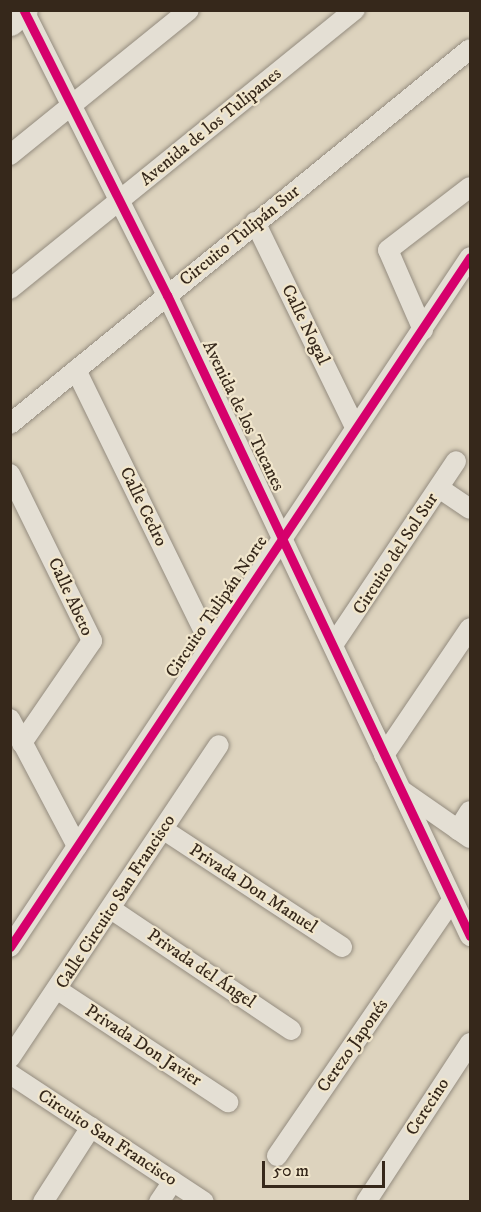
<!DOCTYPE html>
<meta charset="utf-8">
<style>
body{margin:0}
#map{position:relative;width:481px;height:1212px;overflow:hidden;background:#ddd3be;font-family:"IM FELL DW Pica",serif}
div>[style]{position:absolute}
.roads{filter:drop-shadow(0 0 2px #948c7f) drop-shadow(0 0 2px #948c7f)}
.minor>*{height:20px;margin:-10px;padding:0 10px;transform-origin:10px;border-radius:10px;background:#e4dfd4}
.secondary>*{height:27px;margin:-13.5px;padding:0 13.5px;transform-origin:13.5px;border-radius:13.5px;background:#e4dfd4}
.cycleway>*{height:9px;margin:-4.5px;padding:0 4.5px;transform-origin:4.5px;border-radius:4.5px;background:#d6006c}
span{translate:-50% -50%;white-space:nowrap;text-align:center;line-height:1.15;-webkit-text-stroke:4.5px #f1e6cc;paint-order:stroke}
.street-label{font-size:18px;color:#36281b}
.frame{position:absolute;inset:0;border:12px solid #36281b;pointer-events:none}
.scale{position:absolute;left:262px;top:1161px;width:123px;height:27px;box-sizing:border-box;border:3px solid #36281b;border-top:0;padding-left:8px;font-size:18px;line-height:21px;white-space:nowrap;color:#36281b;-webkit-text-stroke:4px #f1e6cc;paint-order:stroke}
</style>
<div id="map">
<div class="roads">
<div class="minor">
<i style="left:24px;top:11px;width:318px;rotate:63.3deg"></i>
<i style="left:167px;top:295px;width:709px;rotate:64.7deg"></i>
<i style="left:10px;top:155px;width:230px;rotate:-39deg"></i>
<i style="left:255px;top:222px;width:228px;rotate:64deg"></i>
<i style="left:10px;top:289px;width:444px;rotate:-39deg"></i>
<i style="left:423px;top:330px;width:87px;rotate:-113.6deg"></i>
<i style="left:388px;top:250px;width:103px;rotate:-37.5deg"></i>
<i style="left:76px;top:370px;width:306px;rotate:63.9deg"></i>
<i style="left:10px;top:424px;width:593px;rotate:-39.19deg"></i>
<i style="left:10px;top:474px;width:186px;rotate:63.8deg"></i>
<i style="left:92px;top:641px;width:124px;rotate:124.5deg"></i>
<i style="left:439px;top:488px;width:37px;rotate:34deg"></i>
<i style="left:333px;top:645px;width:221px;rotate:-56.2deg"></i>
<i style="left:10px;top:719px;width:144px;rotate:62.2deg"></i>
<i style="left:384px;top:755px;width:153px;rotate:-55.9deg"></i>
<i style="left:401px;top:790px;width:84px;rotate:34.8deg"></i>
<i style="left:164px;top:830px;width:213px;rotate:33.3deg"></i>
<i style="left:458px;top:830px;width:22px;rotate:-58deg"></i>
<i style="left:111px;top:909px;width:217px;rotate:33.9deg"></i>
<i style="left:10px;top:947px;width:829px;rotate:-56.31deg"></i>
<i style="left:58px;top:990px;width:204px;rotate:33.4deg"></i>
<i style="left:10px;top:1058px;width:376px;rotate:-56.3deg"></i>
<i style="left:10px;top:1074px;width:232px;rotate:33.4deg"></i>
<i style="left:277px;top:1156px;width:310px;rotate:-55.6deg"></i>
<i style="left:43px;top:1202px;width:89px;rotate:-57.4deg"></i>
<i style="left:159px;top:1202px;width:25px;rotate:-56deg"></i>
<i style="left:366px;top:1202px;width:190px;rotate:-56.8deg"></i>
</div>
<div class="secondary">
<i style="left:10px;top:22px;width:18px;rotate:-41deg"></i>
</div>
</div>
<div class="cycleway">
<i style="left:24px;top:11px;width:318px;rotate:63.3deg"></i>
<i style="left:167px;top:295px;width:709px;rotate:64.7deg"></i>
<i style="left:10px;top:947px;width:829px;rotate:-56.31deg"></i>
</div>
<div class="street-label">
<span style="left:211px;top:127px;rotate:-39deg">Avenida de los Tulipanes</span>
<span style="left:240px;top:236px;rotate:-39deg">Circuito Tulipán Sur</span>
<span style="left:305px;top:325px;rotate:64deg">Calle Nogal</span>
<span style="left:243px;top:416px;rotate:64deg">Avenida de los Tucanes</span>
<span style="left:143px;top:507px;rotate:64deg">Calle Cedro</span>
<span style="left:396px;top:554px;rotate:-57deg">Circuito del Sol Sur</span>
<span style="left:70px;top:597px;rotate:65deg">Calle Abeto</span>
<span style="left:217px;top:607px;rotate:-56deg">Circuito Tulipán Norte</span>
<span style="left:253px;top:889px;rotate:33deg">Privada Don Manuel</span>
<span style="left:116px;top:902px;rotate:-57deg">Calle Circuito San Francisco</span>
<span style="left:201px;top:969px;rotate:34deg">Privada del Ángel</span>
<span style="left:143px;top:1046px;rotate:33deg">Privada Don Javier</span>
<span style="left:353px;top:1046px;rotate:-55deg">Cerezo Japonés</span>
<span style="left:428px;top:1107px;rotate:-57deg">Cerecino</span>
<span style="left:107px;top:1138px;rotate:33deg">Circuito San Francisco</span>
</div>
<div class="frame"></div>
<div class="scale">50 m</div>
</div>
